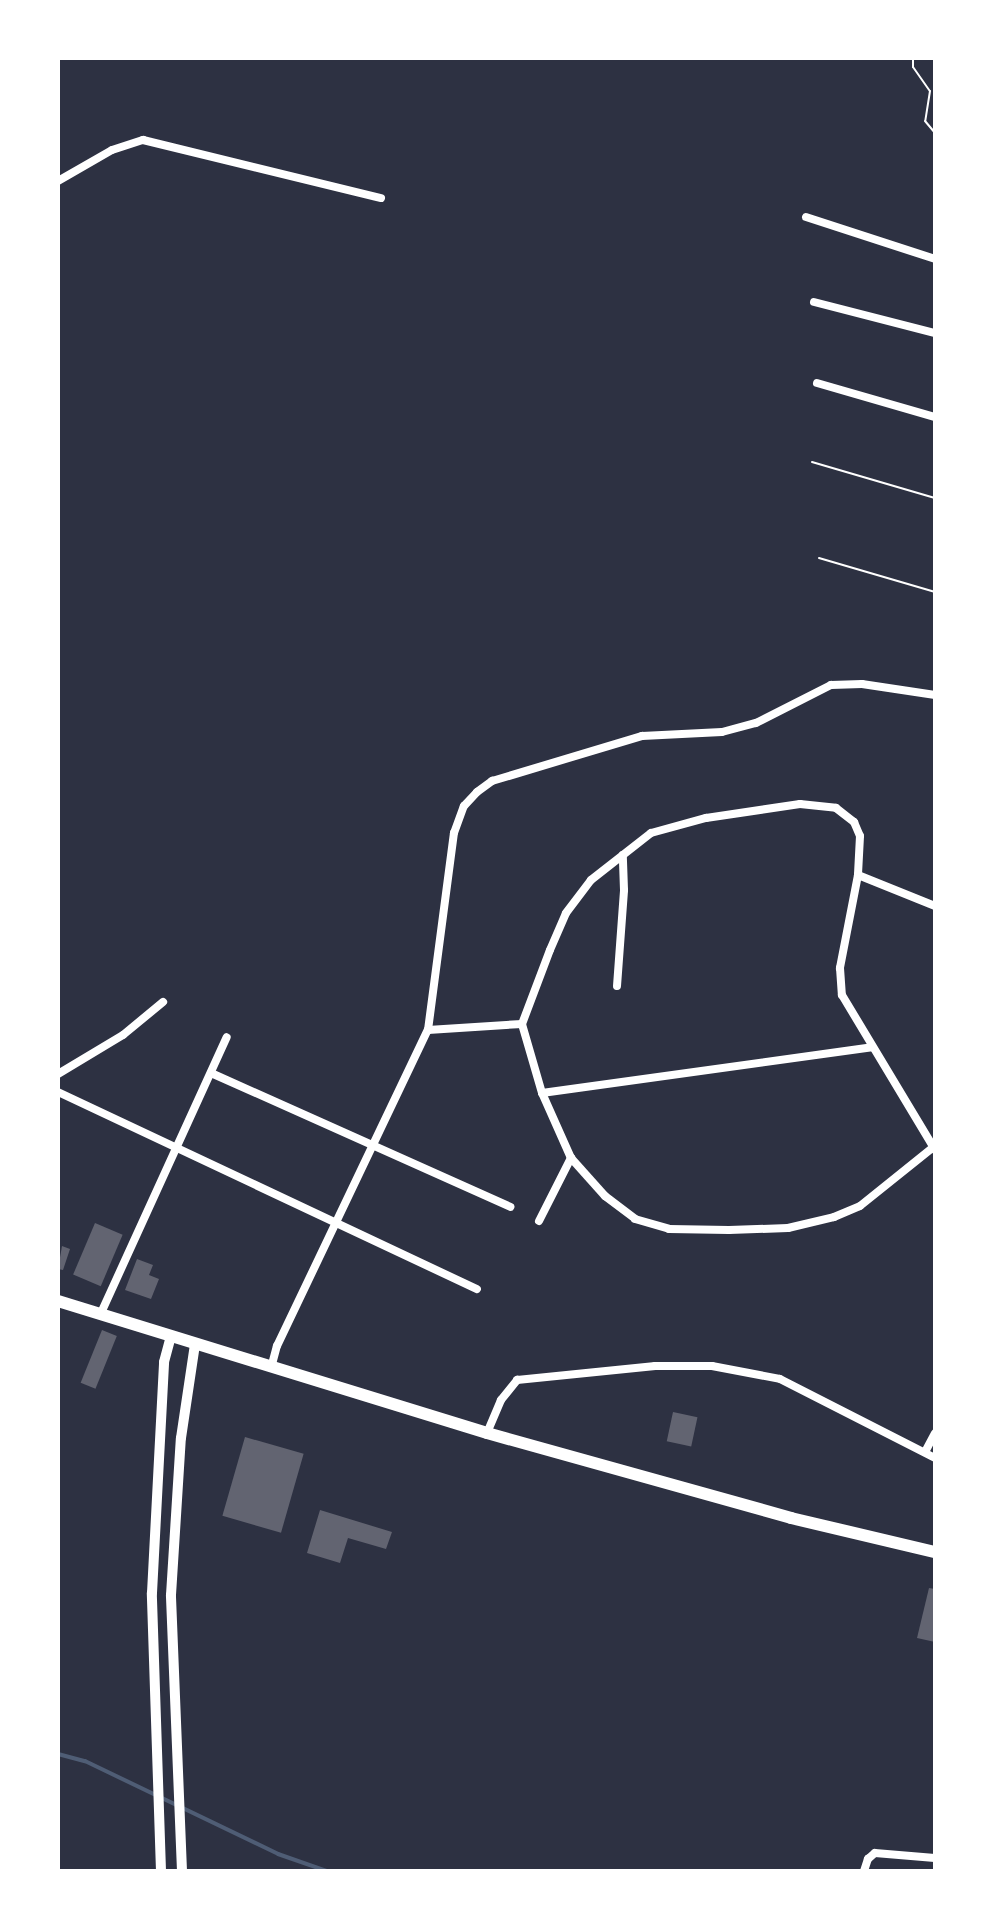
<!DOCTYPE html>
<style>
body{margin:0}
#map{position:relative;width:993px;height:1929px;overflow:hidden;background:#2d3142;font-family:"Sofia Sans Condensed",sans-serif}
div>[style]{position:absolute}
.stream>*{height:4px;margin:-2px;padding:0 2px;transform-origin:2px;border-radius:2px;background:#4f5d75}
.building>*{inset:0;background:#626471;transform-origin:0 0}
.path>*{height:2px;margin:-1px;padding:0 1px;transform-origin:1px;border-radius:1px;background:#fff}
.minor>*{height:8px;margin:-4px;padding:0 4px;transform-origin:4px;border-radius:4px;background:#fff}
.tertiary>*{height:10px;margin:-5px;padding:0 5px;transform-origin:5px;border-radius:5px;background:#fff}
.primary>*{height:12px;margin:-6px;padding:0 6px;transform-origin:6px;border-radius:6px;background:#fff}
span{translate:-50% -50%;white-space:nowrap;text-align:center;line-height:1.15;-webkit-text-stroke:6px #fff;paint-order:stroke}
.frame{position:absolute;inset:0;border:60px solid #fff;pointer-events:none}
</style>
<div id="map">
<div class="stream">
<i style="left:58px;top:1754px;width:28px;rotate:15deg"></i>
<i style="left:85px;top:1761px;width:214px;rotate:25.7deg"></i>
<i style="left:278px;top:1854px;width:52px;rotate:19.1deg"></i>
</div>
<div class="building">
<i style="left:95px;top:1223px;width:30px;height:56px;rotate:23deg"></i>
<i style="clip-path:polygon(62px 1246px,70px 1249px,63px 1270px,58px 1269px)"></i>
<i style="clip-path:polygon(137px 1259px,153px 1265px,149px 1275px,159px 1279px,151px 1299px,125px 1290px)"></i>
<i style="left:102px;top:1330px;width:16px;height:57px;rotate:22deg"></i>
<i style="left:673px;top:1412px;width:25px;height:30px;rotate:12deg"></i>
<i style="left:245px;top:1437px;width:61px;height:82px;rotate:16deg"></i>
<i style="clip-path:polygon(320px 1510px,392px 1532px,386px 1549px,348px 1538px,340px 1563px,307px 1553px)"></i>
<i style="clip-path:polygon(929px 1588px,935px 1589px,935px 1642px,917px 1638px)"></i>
</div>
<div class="path">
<i style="left:913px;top:58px;width:9px;rotate:90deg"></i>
<i style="left:913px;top:67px;width:29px;rotate:55deg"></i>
<i style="left:930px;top:91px;width:30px;rotate:99deg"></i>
<i style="left:925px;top:121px;width:16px;rotate:50deg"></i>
<i style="left:812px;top:462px;width:128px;rotate:16.3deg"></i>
<i style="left:819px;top:558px;width:121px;rotate:16.3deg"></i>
</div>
<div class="minor">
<i style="left:58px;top:181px;width:62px;rotate:-29.9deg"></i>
<i style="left:112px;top:150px;width:33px;rotate:-18deg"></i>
<i style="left:143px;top:140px;width:245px;rotate:13.7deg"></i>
<i style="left:806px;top:217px;width:136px;rotate:18deg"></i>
<i style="left:814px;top:302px;width:125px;rotate:14.4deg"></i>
<i style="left:817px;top:383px;width:123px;rotate:16.1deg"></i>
<i style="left:858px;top:875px;width:83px;rotate:21.9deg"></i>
<i style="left:617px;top:986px;width:96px;rotate:-85.8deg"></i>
<i style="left:624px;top:890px;width:35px;rotate:-92deg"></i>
<i style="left:428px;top:1030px;width:94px;rotate:-3.7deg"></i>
<i style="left:211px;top:1073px;width:328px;rotate:24.1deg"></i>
<i style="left:58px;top:1074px;width:76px;rotate:-31deg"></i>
<i style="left:123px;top:1035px;width:52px;rotate:-39.5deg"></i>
<i style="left:58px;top:1092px;width:463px;rotate:25.2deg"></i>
<i style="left:542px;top:1093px;width:333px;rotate:-7.9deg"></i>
<i style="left:571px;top:1158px;width:51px;rotate:48.2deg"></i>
<i style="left:605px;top:1196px;width:38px;rotate:37deg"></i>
<i style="left:635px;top:1219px;width:35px;rotate:16deg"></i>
<i style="left:669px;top:1229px;width:60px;rotate:1deg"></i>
<i style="left:729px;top:1230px;width:59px;rotate:-1.9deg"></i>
<i style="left:788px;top:1228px;width:47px;rotate:-13.4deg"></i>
<i style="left:834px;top:1217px;width:28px;rotate:-23deg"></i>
<i style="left:860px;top:1206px;width:96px;rotate:-38.7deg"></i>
<i style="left:539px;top:1221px;width:71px;rotate:-63.1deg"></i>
<i style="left:571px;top:1158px;width:71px;rotate:-114deg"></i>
<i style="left:542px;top:1093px;width:72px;rotate:-106.2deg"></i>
<i style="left:522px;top:1024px;width:79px;rotate:-69.3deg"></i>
<i style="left:550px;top:950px;width:40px;rotate:-66.6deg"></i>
<i style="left:566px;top:913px;width:41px;rotate:-52.9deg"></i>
<i style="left:591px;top:880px;width:76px;rotate:-38.1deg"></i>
<i style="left:651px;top:833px;width:57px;rotate:-15.3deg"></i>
<i style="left:706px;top:818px;width:95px;rotate:-8.5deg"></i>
<i style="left:800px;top:804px;width:36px;rotate:6deg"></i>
<i style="left:836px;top:808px;width:23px;rotate:38deg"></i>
<i style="left:854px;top:822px;width:15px;rotate:67deg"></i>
<i style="left:860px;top:836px;width:39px;rotate:93deg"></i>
<i style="left:858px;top:875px;width:95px;rotate:101deg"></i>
<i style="left:840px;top:968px;width:27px;rotate:86deg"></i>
<i style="left:842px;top:995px;width:181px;rotate:59deg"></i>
<i style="left:101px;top:1313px;width:303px;rotate:-65.5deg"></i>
<i style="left:271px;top:1368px;width:23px;rotate:-75deg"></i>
<i style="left:277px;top:1346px;width:350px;rotate:-64.5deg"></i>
<i style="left:428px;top:1030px;width:199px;rotate:-82.5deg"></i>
<i style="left:454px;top:833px;width:29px;rotate:-70deg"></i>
<i style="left:464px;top:806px;width:19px;rotate:-47deg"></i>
<i style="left:477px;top:792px;width:19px;rotate:-36deg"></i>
<i style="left:492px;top:781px;width:157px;rotate:-16.7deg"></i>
<i style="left:642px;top:736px;width:80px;rotate:-2.9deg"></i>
<i style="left:722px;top:732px;width:35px;rotate:-15deg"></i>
<i style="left:756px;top:723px;width:84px;rotate:-26.9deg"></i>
<i style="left:831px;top:685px;width:31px;rotate:-2deg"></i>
<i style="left:862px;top:684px;width:74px;rotate:8.6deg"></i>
<i style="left:487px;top:1433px;width:36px;rotate:-67deg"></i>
<i style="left:501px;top:1400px;width:26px;rotate:-51deg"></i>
<i style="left:517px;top:1380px;width:139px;rotate:-5.8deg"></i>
<i style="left:655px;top:1366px;width:57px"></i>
<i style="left:712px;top:1366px;width:69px;rotate:10.8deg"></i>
<i style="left:780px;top:1379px;width:174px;rotate:27deg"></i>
<i style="left:925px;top:1452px;width:21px;rotate:-62deg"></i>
<i style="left:864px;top:1871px;width:13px;rotate:-72deg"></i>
<i style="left:868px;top:1859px;width:9px;rotate:-41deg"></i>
<i style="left:875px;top:1853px;width:60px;rotate:4.8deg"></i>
</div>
<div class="tertiary">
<i style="left:161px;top:1871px;width:278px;rotate:-91.9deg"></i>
<i style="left:152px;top:1593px;width:231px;rotate:-87deg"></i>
<i style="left:164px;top:1362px;width:27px;rotate:-75deg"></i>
<i style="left:182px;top:1871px;width:276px;rotate:-92.3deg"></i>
<i style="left:171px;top:1595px;width:157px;rotate:-86.4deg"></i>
<i style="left:181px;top:1438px;width:95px;rotate:-81.5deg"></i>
</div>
<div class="primary">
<i style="left:58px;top:1301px;width:449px;rotate:17.1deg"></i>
<i style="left:487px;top:1433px;width:316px;rotate:15.6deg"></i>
<i style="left:791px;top:1518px;width:148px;rotate:13.3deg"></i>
</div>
<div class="frame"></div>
</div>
